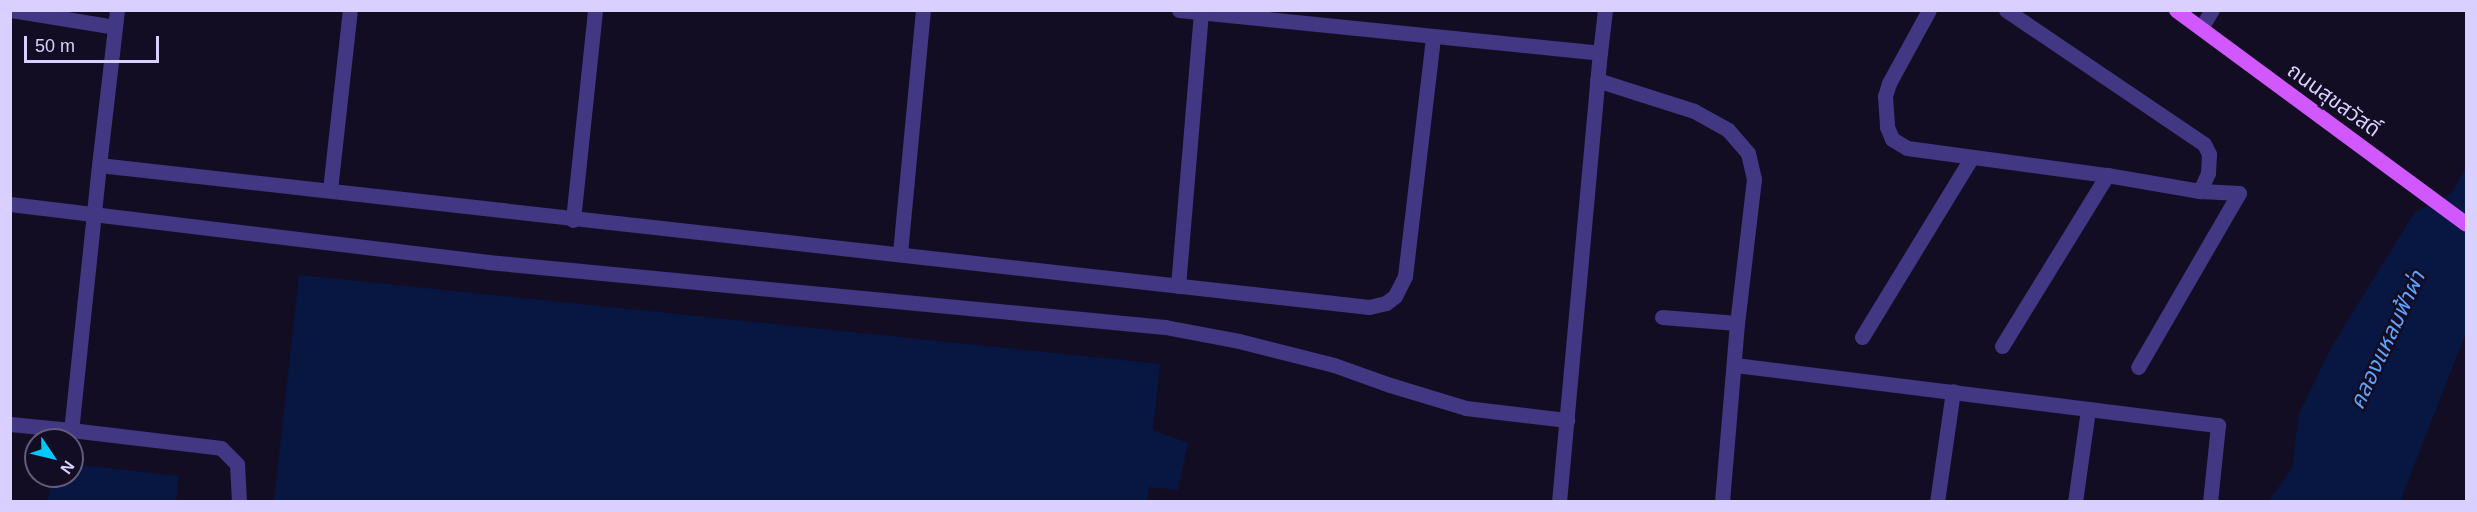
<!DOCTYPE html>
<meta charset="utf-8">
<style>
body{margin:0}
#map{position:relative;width:2477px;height:512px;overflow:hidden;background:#130d23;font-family:Helvetica,"Noto Sans Thai",sans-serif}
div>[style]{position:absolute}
.water>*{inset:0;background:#081741}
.minor>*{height:15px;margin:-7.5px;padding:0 7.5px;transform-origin:7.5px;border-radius:7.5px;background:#423783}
.major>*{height:15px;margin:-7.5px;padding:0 7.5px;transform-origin:7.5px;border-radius:7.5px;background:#d157ff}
span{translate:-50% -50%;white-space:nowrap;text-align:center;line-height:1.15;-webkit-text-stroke:5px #130d23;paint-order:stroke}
.street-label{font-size:21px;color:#dad0ff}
.water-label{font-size:22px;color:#5ea4ff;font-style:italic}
.frame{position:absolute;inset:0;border:12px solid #dad0ff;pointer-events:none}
.north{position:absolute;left:24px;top:428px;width:60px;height:60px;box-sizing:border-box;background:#130d23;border:2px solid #635b7b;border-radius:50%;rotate:125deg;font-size:16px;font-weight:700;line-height:24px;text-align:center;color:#dad0ff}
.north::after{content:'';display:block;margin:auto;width:21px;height:27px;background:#00c8fb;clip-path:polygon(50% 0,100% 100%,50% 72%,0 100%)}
.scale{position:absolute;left:24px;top:36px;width:135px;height:27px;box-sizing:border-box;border:3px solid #dad0ff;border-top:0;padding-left:8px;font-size:18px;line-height:21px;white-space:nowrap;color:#dad0ff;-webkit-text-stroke:4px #130d23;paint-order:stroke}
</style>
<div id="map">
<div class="water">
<i style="clip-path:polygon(2466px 168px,2466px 333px,2400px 501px,2268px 502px,2292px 468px,2299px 414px,2332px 346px,2415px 212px,2451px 194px)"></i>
<i style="clip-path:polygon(299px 275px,1160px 364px,1153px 430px,1188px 443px,1178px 490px,1149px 487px,1147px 501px,274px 501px)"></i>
<i style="clip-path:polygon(72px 464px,179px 476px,176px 501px,48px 501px,51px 476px,72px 476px)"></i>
</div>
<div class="minor">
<i style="left:11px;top:10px;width:105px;rotate:9.3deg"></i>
<i style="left:117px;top:10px;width:156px;rotate:96.6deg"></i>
<i style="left:99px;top:165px;width:1278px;rotate:6.38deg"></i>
<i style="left:1369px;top:307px;width:17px;rotate:-13deg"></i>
<i style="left:1386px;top:303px;width:11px;rotate:-38deg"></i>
<i style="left:1395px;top:296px;width:22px;rotate:-63deg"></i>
<i style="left:1405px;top:276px;width:240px;rotate:-83.3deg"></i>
<i style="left:1179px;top:10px;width:423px;rotate:5.8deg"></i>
<i style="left:1600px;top:53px;width:43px;rotate:-83.4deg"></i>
<i style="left:1929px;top:10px;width:83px;rotate:118.7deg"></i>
<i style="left:1889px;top:83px;width:14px;rotate:107deg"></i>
<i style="left:1885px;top:96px;width:31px;rotate:86deg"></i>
<i style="left:1887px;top:127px;width:13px;rotate:67deg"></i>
<i style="left:1892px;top:139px;width:17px;rotate:31deg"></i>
<i style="left:1907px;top:148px;width:202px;rotate:7.7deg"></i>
<i style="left:2107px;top:175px;width:94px;rotate:9.8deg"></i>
<i style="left:2200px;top:191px;width:39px;rotate:3deg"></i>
<i style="left:2239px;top:193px;width:201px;rotate:120.1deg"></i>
<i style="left:2006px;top:10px;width:239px;rotate:34.1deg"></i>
<i style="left:2204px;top:144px;width:11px;rotate:63deg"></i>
<i style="left:2209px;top:154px;width:19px;rotate:93deg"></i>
<i style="left:2208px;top:173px;width:20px;rotate:114deg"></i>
<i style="left:2201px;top:28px;width:21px;rotate:-59deg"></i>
<i style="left:1597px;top:80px;width:102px;rotate:17.7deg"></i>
<i style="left:1694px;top:111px;width:39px;rotate:29deg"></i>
<i style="left:1728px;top:130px;width:30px;rotate:49deg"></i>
<i style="left:1748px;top:153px;width:27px;rotate:77deg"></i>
<i style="left:1754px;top:179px;width:145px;rotate:96.7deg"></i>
<i style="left:1737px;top:323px;width:180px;rotate:94.8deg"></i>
<i style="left:99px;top:165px;width:266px;rotate:96deg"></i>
<i style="left:71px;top:430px;width:151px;rotate:6.8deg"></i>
<i style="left:221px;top:448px;width:23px;rotate:45deg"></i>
<i style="left:237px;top:464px;width:38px;rotate:87deg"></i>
<i style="left:330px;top:190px;width:181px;rotate:-83.7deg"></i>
<i style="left:10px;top:204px;width:482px;rotate:6.9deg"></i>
<i style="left:488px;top:262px;width:680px;rotate:5.48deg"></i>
<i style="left:1165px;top:327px;width:75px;rotate:10.7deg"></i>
<i style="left:1239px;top:341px;width:98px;rotate:14.2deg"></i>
<i style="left:1334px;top:365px;width:59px;rotate:19.7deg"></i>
<i style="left:1390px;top:385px;width:79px;rotate:16.8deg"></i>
<i style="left:1466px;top:408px;width:102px;rotate:6.8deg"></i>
<i style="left:573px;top:220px;width:211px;rotate:-84deg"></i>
<i style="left:900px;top:253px;width:244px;rotate:-84.6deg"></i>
<i style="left:1178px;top:286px;width:274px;rotate:-85.2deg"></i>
<i style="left:1662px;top:317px;width:75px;rotate:4.6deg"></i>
<i style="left:1862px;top:337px;width:211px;rotate:-58.6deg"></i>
<i style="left:2002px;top:346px;width:201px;rotate:-58.4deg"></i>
<i style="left:1735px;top:365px;width:487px;rotate:7.1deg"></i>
<i style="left:2218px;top:425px;width:77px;rotate:95.9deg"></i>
<i style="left:10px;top:424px;width:61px;rotate:5.6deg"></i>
<i style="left:1559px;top:502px;width:451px;rotate:-84.8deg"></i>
<i style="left:1937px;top:502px;width:112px;rotate:-81.8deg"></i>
<i style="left:2075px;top:502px;width:94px;rotate:-82deg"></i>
</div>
<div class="major">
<i style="left:2176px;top:10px;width:360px;rotate:36.4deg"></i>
</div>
<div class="street-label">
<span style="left:2334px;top:100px;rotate:36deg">ถนนสุขสวัสดิ์</span>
</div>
<div class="water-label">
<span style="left:2387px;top:340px;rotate:-65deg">คลองแหลมฟ้าผ่า</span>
</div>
<div class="frame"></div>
<div class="north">N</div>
<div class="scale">50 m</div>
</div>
